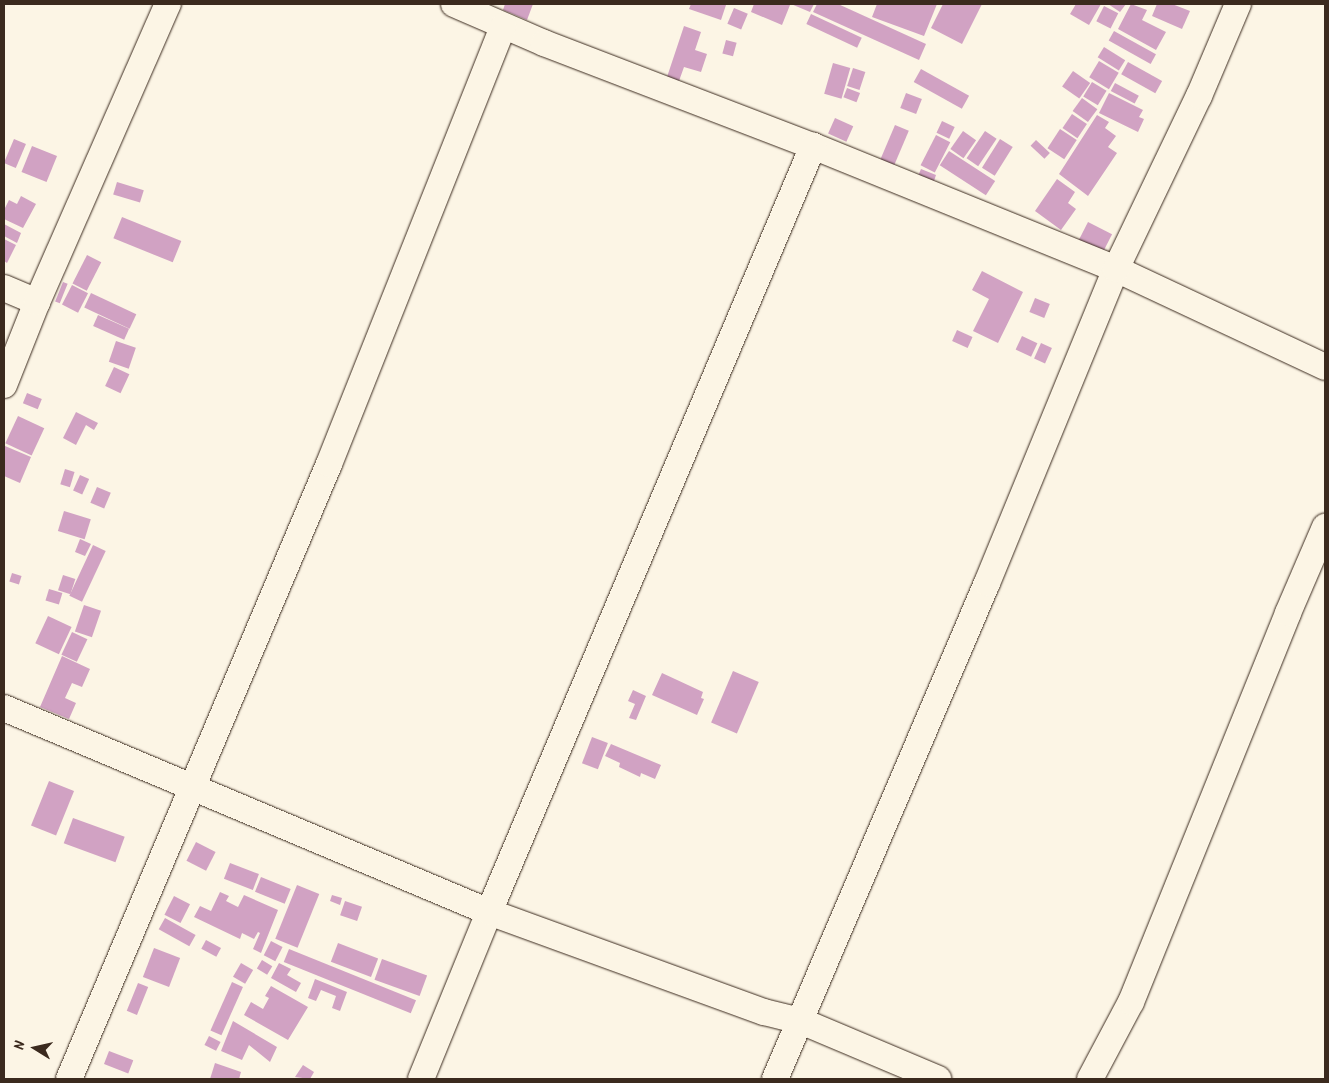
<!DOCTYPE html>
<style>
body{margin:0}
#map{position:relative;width:1329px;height:1083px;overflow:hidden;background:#fcf5e5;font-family:Kalam,sans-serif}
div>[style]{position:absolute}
.building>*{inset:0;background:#d1a2c3;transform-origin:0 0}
.roads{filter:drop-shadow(0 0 1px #3b2a1e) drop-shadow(0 0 1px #3b2a1e)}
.street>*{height:26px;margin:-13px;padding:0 13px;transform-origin:13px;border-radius:13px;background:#fcf5e5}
span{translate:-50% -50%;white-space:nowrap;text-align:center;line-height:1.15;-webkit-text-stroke:5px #fcf5e5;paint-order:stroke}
.frame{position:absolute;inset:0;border:5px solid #3b2a1e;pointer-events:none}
.north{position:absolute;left:10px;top:1023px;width:50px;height:50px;-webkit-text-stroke:4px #fcf5e5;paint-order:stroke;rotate:280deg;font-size:14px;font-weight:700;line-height:20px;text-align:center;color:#3b2a1e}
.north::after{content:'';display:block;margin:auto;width:18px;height:22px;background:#3b2a1e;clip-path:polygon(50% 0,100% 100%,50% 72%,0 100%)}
</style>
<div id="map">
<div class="building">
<i style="clip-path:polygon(505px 4px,533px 4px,527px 20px,503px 10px)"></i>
<i style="clip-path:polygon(691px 4px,723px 4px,726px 5px,721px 20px,689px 9px)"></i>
<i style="clip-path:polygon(754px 4px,785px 4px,790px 5px,782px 25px,751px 12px)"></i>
<i style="clip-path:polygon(791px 4px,814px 4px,810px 12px)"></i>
<i style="clip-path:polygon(817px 4px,838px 4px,926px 44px,919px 60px,813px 12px)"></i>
<i style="clip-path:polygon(877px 4px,937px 4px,924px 36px,872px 17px)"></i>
<i style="clip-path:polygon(943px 4px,982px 4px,962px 44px,931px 28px)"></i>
<i style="clip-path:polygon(1076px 4px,1101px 4px,1089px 25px,1070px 14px)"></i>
<i style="clip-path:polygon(1108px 4px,1126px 4px,1120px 12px)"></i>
<i style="clip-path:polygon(1131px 4px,1147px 10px,1142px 20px,1166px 32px,1156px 50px,1118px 29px)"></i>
<i style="clip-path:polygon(1157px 4px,1172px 4px,1190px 11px,1182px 29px,1152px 16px)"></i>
<i style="left:1104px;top:6px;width:16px;height:17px;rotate:27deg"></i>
<i style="left:734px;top:8px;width:15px;height:17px;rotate:23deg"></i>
<i style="left:811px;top:14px;width:56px;height:11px;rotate:25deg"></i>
<i style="clip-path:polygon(684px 26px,701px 32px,695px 50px,707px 54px,701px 72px,684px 67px,679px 81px,667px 77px)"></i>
<i style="left:1114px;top:31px;width:48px;height:11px;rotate:29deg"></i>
<i style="left:726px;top:40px;width:11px;height:14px;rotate:15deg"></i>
<i style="left:1104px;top:47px;width:25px;height:12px;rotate:32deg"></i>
<i style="left:1099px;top:61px;width:23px;height:19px;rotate:31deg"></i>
<i style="left:1128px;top:62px;width:39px;height:14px;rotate:29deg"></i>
<i style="left:833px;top:63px;width:18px;height:32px;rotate:16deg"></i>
<i style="left:853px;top:68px;width:13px;height:19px;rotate:18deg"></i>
<i style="left:921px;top:69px;width:55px;height:15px;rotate:29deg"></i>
<i style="left:1073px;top:71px;width:21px;height:19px;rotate:35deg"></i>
<i style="left:1092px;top:82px;width:17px;height:17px;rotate:31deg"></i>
<i style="left:1115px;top:83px;width:27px;height:9px;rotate:28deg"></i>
<i style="left:847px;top:88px;width:14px;height:10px;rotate:21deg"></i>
<i style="left:906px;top:93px;width:17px;height:16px;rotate:21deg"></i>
<i style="clip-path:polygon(1109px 93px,1143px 110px,1139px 117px,1144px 119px,1138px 132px,1099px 113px)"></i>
<i style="left:1082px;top:98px;width:19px;height:16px;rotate:36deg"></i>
<i style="left:1072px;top:114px;width:18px;height:17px;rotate:34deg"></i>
<i style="clip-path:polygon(1097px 115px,1109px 122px,1105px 128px,1116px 136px,1108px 147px,1117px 153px,1088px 196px,1059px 174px)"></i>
<i style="left:835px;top:118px;width:20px;height:17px;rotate:24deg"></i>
<i style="left:942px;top:121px;width:14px;height:13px;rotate:25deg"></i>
<i style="left:895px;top:125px;width:15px;height:44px;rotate:23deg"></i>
<i style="left:1060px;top:129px;width:20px;height:23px;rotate:33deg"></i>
<i style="left:963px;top:131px;width:16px;height:22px;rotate:35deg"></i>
<i style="left:985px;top:131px;width:14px;height:33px;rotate:34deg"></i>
<i style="left:936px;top:135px;width:16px;height:34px;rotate:27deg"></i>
<i style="left:14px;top:139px;width:13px;height:26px;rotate:23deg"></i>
<i style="left:1000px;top:139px;width:15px;height:34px;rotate:32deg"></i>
<i style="left:1036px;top:140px;width:19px;height:8px;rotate:43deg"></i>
<i style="left:32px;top:146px;width:27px;height:28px;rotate:22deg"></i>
<i style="left:949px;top:151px;width:55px;height:17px;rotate:33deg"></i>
<i style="clip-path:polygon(921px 169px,936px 175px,933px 184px,915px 183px)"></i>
<i style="clip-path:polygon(1057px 179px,1075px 192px,1068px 203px,1076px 209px,1061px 230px,1035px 211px)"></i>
<i style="left:117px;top:182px;width:28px;height:13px;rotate:17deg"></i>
<i style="clip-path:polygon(21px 196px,36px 204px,23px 228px,4px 219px,4px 210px,9px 200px,17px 204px)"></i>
<i style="left:122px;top:217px;width:64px;height:23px;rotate:22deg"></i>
<i style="left:1088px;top:222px;width:27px;height:25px;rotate:27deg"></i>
<i style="clip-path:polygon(4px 224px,21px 233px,17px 243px,4px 236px)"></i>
<i style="clip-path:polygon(4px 239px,16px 245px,7px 263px,4px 261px)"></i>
<i style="left:87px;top:255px;width:16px;height:32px;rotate:27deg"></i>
<i style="clip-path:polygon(982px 271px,1023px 292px,998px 343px,973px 331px,989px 299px,972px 290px)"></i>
<i style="left:63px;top:282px;width:5px;height:21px;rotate:22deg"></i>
<i style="left:72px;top:285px;width:18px;height:22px;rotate:27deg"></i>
<i style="left:91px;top:293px;width:50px;height:16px;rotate:25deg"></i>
<i style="left:1035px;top:298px;width:16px;height:15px;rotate:22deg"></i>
<i style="left:98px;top:315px;width:34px;height:12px;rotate:24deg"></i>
<i style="left:957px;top:330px;width:17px;height:12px;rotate:24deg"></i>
<i style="left:1022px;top:336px;width:17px;height:15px;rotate:25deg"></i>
<i style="left:116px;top:341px;width:21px;height:22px;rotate:19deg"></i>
<i style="left:1041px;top:343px;width:12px;height:17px;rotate:24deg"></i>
<i style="left:114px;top:367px;width:17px;height:21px;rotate:25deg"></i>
<i style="left:27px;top:393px;width:16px;height:11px;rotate:22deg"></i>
<i style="clip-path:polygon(76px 412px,98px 423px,94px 430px,86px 425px,76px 445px,63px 438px)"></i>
<i style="left:18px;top:416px;width:29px;height:30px;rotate:25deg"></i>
<i style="clip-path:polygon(5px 446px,31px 457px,20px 483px,4px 476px)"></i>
<i style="left:65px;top:469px;width:10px;height:16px;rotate:17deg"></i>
<i style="left:80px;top:475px;width:10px;height:17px;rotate:24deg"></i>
<i style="left:97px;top:487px;width:15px;height:17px;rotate:23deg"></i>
<i style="left:64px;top:511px;width:28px;height:21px;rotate:17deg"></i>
<i style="clip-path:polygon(80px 539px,91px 544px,85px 556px,75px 552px)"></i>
<i style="left:93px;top:545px;width:14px;height:56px;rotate:25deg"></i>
<i style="left:12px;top:573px;width:10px;height:9px;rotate:17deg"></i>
<i style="left:63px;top:575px;width:13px;height:16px;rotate:18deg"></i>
<i style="left:49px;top:589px;width:14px;height:12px;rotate:17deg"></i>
<i style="left:84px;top:605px;width:18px;height:28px;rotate:19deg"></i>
<i style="left:48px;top:616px;width:26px;height:30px;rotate:25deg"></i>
<i style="left:72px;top:632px;width:17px;height:25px;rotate:25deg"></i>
<i style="clip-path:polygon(62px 656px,90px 669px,82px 687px,72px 683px,65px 698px,76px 703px,69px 719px,40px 707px)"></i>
<i style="left:733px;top:671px;width:28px;height:56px;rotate:23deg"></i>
<i style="clip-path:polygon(662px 673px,703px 692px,701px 698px,704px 699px,697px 715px,652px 695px)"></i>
<i style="clip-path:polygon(633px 690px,646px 696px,636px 720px,629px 718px,635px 704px,628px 701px)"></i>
<i style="left:592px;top:737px;width:17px;height:28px;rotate:21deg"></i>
<i style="clip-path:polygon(611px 744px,661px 765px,655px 779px,641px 773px,640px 777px,619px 767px,620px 763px,605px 756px)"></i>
<i style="left:49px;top:781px;width:27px;height:48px;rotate:22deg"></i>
<i style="left:73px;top:818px;width:55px;height:27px;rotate:20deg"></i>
<i style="left:196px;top:842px;width:22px;height:21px;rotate:27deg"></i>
<i style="left:230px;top:863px;width:31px;height:17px;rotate:21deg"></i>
<i style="left:261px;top:877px;width:32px;height:16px;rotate:22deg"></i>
<i style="left:297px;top:885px;width:24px;height:58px;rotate:22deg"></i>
<i style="clip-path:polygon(220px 892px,229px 896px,226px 901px,238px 907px,244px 895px,278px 910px,261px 953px,253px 949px,260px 933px,258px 932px,254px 939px,242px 933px,240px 939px,194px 917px,200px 906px,211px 911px)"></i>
<i style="clip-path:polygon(332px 895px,342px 898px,340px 905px,330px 901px)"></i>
<i style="left:174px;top:896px;width:18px;height:21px;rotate:27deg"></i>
<i style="left:345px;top:901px;width:18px;height:15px;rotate:19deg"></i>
<i style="left:165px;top:918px;width:35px;height:13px;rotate:29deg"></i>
<i style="left:206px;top:940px;width:17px;height:10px;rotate:28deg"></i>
<i style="left:271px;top:941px;width:13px;height:16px;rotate:27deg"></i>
<i style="left:338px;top:943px;width:43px;height:20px;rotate:21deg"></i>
<i style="left:154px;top:948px;width:28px;height:31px;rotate:21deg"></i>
<i style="left:289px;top:949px;width:137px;height:14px;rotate:22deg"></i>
<i style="left:382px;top:959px;width:48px;height:22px;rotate:20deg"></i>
<i style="left:262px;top:960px;width:12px;height:10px;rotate:31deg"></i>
<i style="left:241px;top:963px;width:14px;height:16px;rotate:30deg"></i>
<i style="clip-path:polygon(279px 963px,291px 969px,287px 975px,301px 983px,296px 992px,271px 978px)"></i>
<i style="clip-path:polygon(315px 979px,347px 992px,340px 1011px,332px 1008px,336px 996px,321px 990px,316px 1001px,308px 998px)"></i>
<i style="left:232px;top:982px;width:12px;height:53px;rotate:24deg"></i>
<i style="left:138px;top:983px;width:11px;height:30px;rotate:22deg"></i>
<i style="clip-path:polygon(271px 986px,308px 1007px,288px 1040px,244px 1015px,251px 1002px,263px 1009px,269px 998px,265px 996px)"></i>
<i style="clip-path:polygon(233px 1021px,277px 1047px,270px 1062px,249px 1045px,242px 1060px,221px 1051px)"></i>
<i style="left:209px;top:1036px;width:13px;height:10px;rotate:27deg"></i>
<i style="left:109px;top:1051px;width:26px;height:14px;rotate:21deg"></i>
<i style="clip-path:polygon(215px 1063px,241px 1072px,239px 1079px,210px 1079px)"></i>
<i style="clip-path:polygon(303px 1065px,314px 1072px,310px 1079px,295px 1077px)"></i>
</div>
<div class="roads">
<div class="street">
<i style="left:454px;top:4px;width:98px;rotate:23.4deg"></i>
<i style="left:544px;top:43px;width:288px;rotate:21deg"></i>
<i style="left:813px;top:146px;width:327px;rotate:22.1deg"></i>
<i style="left:1116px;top:269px;width:231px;rotate:25.1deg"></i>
<i style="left:4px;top:288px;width:36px;rotate:23deg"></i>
<i style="left:4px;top:385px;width:89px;rotate:-68.3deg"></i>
<i style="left:37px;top:302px;width:326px;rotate:-66.3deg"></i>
<i style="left:4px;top:708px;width:526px;rotate:22.81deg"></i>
<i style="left:489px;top:912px;width:293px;rotate:20deg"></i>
<i style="left:764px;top:1012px;width:38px;rotate:14deg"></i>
<i style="left:801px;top:1021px;width:149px;rotate:22.9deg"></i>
<i style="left:69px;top:1079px;width:668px;rotate:-67.08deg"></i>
<i style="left:329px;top:464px;width:471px;rotate:-68.3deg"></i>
<i style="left:421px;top:1079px;width:180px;rotate:-67.8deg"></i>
<i style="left:489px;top:912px;width:832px;rotate:-67.07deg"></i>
<i style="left:775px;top:1079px;width:539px;rotate:-66.86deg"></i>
<i style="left:987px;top:583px;width:339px;rotate:-67.7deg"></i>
<i style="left:1116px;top:269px;width:192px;rotate:-64.4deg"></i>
<i style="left:1199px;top:96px;width:100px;rotate:-67deg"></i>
<i style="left:1090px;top:1079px;width:87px;rotate:-62deg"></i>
<i style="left:1131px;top:1002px;width:419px;rotate:-68deg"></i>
<i style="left:1288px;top:613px;width:94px;rotate:-66.7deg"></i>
</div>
</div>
<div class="frame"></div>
<div class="north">N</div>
</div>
